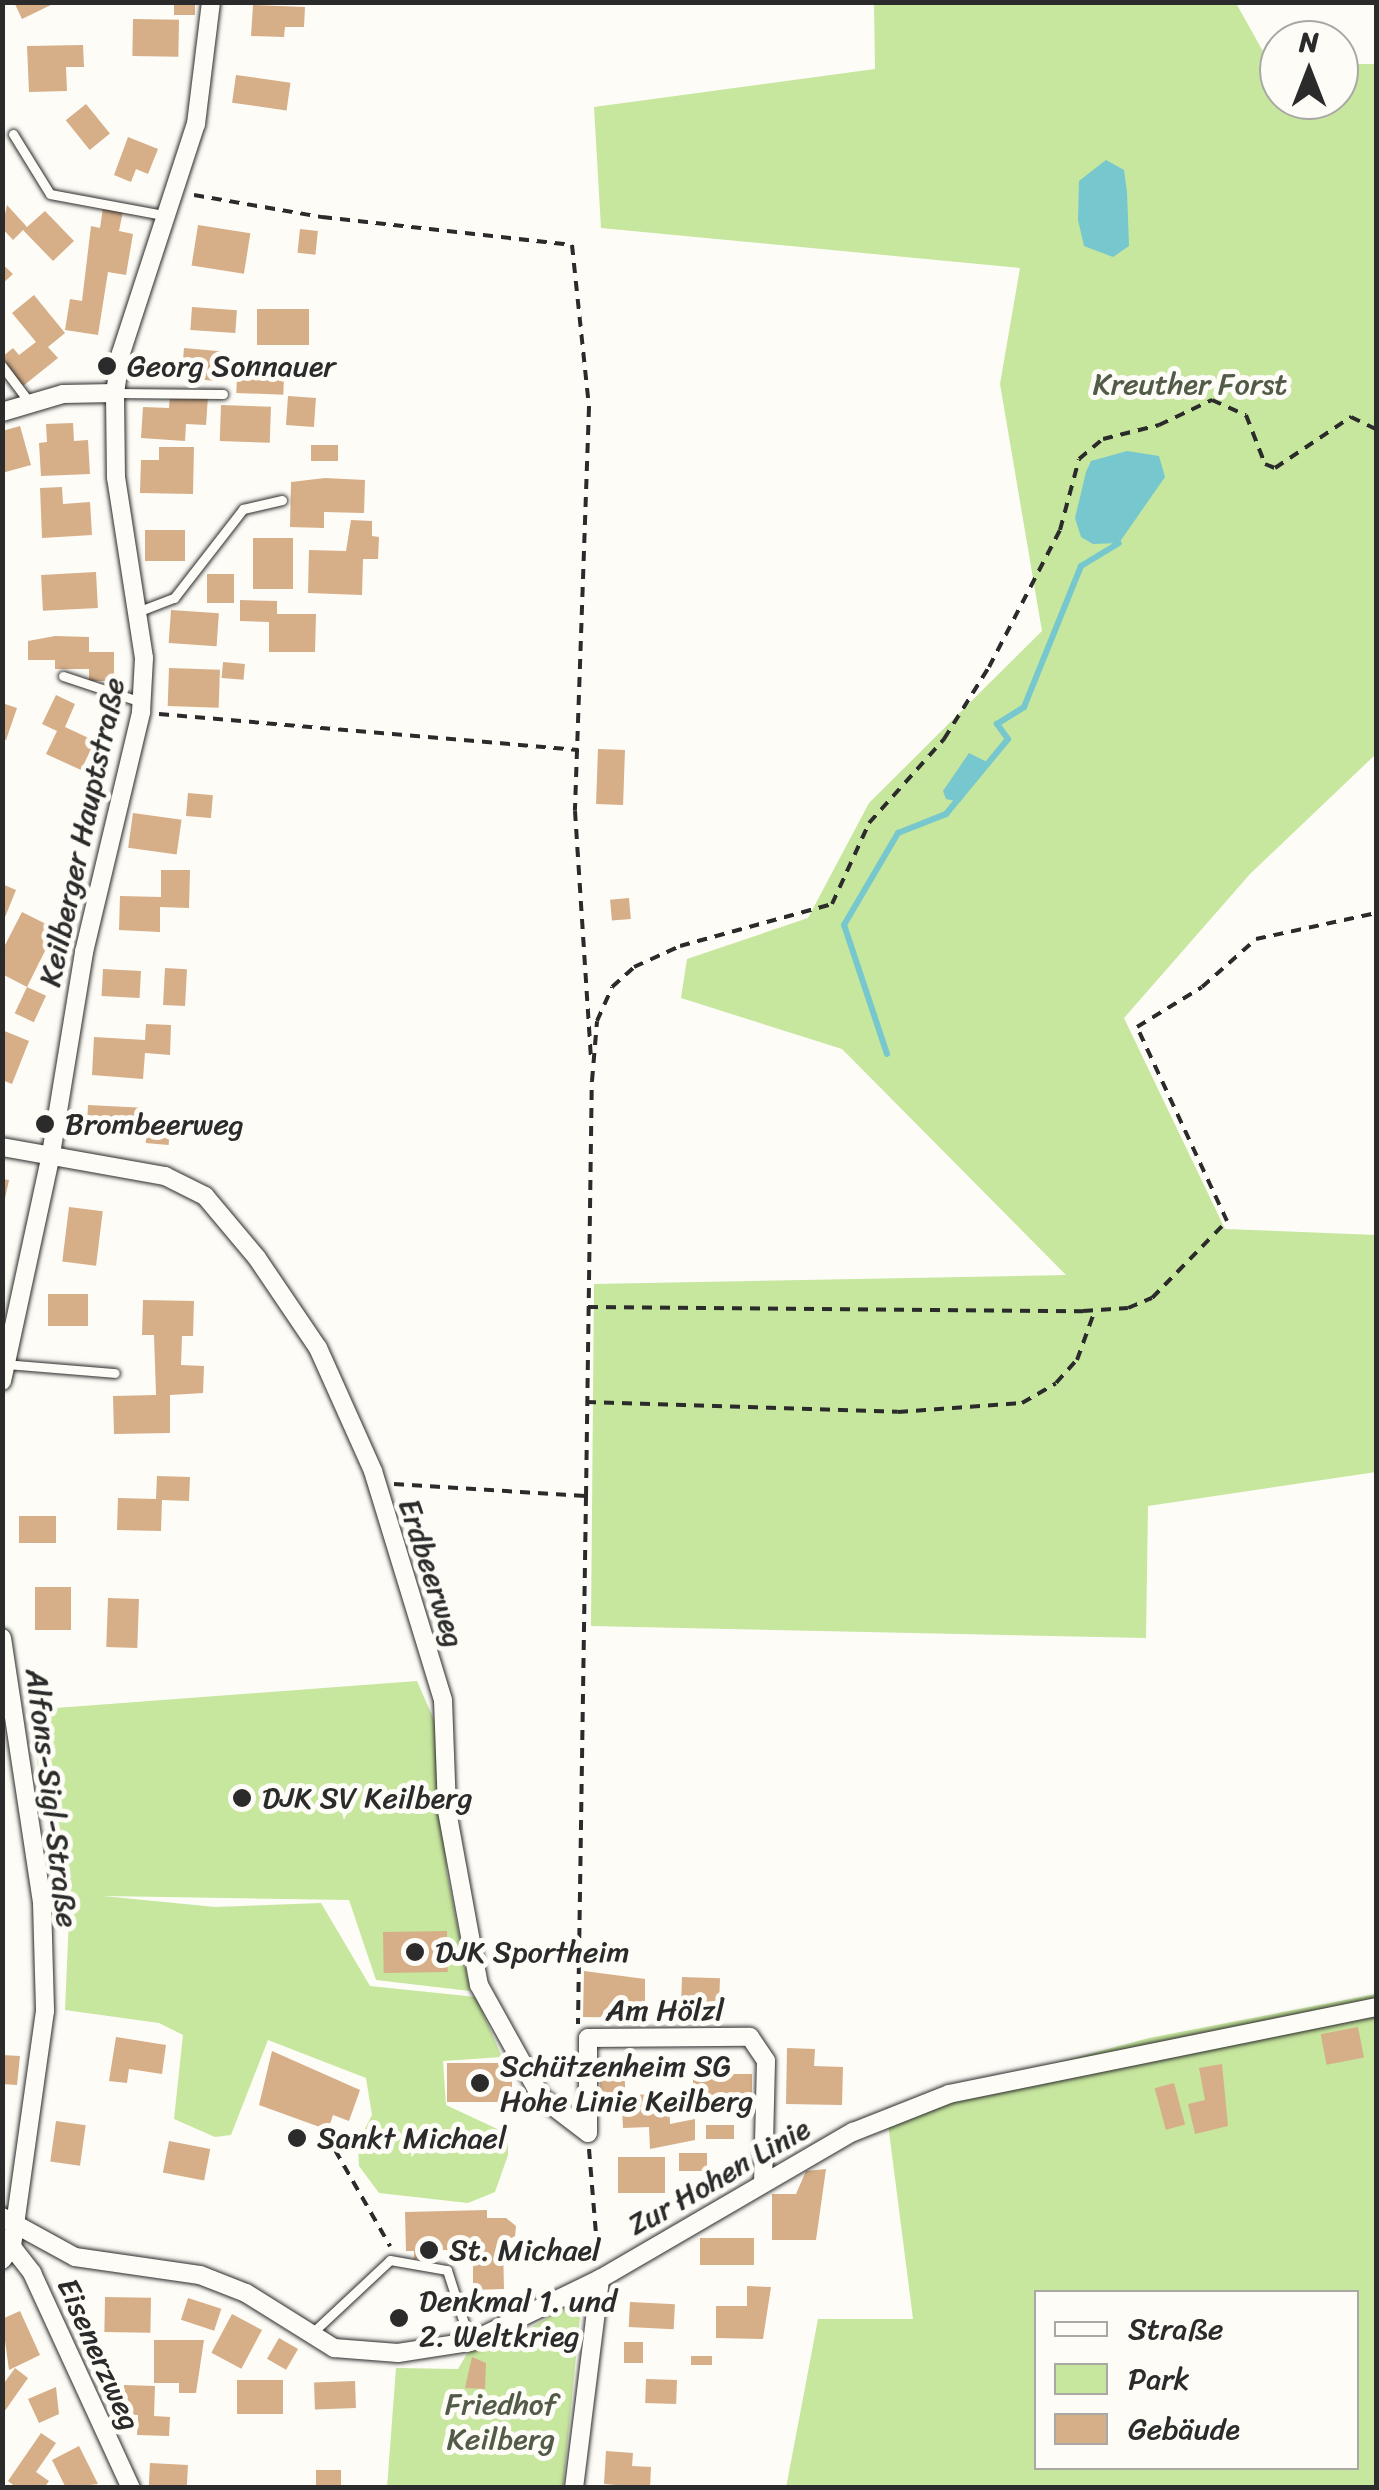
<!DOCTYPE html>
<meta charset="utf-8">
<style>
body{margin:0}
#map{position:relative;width:1379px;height:2490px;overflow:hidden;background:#fdfcf7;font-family:Sriracha,sans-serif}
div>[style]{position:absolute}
.green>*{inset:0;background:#c7e69e}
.water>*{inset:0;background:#76c7ce}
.stream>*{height:6px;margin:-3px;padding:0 3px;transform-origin:3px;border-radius:3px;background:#76c7ce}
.building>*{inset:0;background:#d6ae88;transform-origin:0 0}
.path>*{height:4px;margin-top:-2px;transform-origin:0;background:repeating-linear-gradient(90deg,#2b2b2b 0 10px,transparent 0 18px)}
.roads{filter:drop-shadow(0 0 2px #2b2b2b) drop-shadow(0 0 2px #2b2b2b)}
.service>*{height:9px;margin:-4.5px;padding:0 4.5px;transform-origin:4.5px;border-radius:4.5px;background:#fdfcf7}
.minor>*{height:18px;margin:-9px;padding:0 9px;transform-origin:9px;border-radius:9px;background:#fdfcf7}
.dots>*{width:28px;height:28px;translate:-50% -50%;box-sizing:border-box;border:5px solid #fdfcf7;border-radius:50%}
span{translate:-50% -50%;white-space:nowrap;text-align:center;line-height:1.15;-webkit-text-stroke:10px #fdfcf7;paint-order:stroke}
.poi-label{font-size:30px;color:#2b2b2b}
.left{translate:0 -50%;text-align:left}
.park-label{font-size:30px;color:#525a48}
.street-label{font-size:30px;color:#2b2b2b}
.frame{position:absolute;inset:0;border:5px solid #2b2b2b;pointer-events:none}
.legend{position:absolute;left:1034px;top:2290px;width:325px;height:180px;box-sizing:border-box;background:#fdfcf7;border:2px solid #a9a8a5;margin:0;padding:12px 18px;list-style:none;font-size:30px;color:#2b2b2b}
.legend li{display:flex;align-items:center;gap:20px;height:50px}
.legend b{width:50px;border:2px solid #a9a8a5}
.north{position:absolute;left:1259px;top:20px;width:100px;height:100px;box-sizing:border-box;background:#fdfcf7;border:2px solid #a9a8a5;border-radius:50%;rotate:0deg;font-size:28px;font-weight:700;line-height:40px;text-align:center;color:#2b2b2b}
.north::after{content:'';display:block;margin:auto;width:35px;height:45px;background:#2b2b2b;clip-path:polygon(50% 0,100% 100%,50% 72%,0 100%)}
</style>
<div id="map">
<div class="green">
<i style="clip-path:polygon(874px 3px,1236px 3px,1270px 64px,1279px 64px,1279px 100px,1339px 100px,1339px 64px,1376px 64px,1376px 754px,1250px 874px,1124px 1018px,1225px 1229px,1376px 1235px,1376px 1472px,1148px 1506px,1146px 1638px,591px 1626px,594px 1284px,1066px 1275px,842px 1049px,681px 998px,687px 959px,808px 918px,869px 803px,1042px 631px,1000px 384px,1020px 268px,601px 228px,594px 107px,875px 69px)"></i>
<i style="clip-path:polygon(417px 1681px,435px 1722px,447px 1873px,470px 1991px,376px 1980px,349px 1900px,103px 1896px,215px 1907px,321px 1903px,370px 1986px,476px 1997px,502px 2057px,443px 2061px,446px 2105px,508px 2134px,508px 2155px,495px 2192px,468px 2203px,379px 2193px,359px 2166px,358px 2142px,372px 2115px,366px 2078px,268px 2040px,231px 2135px,215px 2137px,174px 2119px,183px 2035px,159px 2023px,65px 2010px,70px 1895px,58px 1894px,29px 1710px)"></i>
<i style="clip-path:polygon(evenodd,1376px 1994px,1376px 2487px,786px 2488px,818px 2319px,913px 2319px,886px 2108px,1149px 2038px,1376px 1994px,1036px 2292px,1356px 2292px,1356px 2468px,1036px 2468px,1036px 2292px)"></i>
<i style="clip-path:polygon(582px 2297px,563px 2487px,387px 2488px,396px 2368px,458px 2369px,468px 2352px,500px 2346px)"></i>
</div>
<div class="water">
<i style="clip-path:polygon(1106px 160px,1124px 170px,1127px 192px,1129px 246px,1113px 257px,1084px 246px,1078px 220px,1079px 181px)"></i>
<i style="clip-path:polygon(1127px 451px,1159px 456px,1165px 477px,1119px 543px,1093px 544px,1081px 537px,1075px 518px,1086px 472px,1091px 461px)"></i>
<i style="clip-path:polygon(969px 753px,989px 763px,960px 802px,946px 799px,943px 791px)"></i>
</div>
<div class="stream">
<i style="left:887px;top:1054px;width:136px;rotate:-108.4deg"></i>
<i style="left:844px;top:925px;width:107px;rotate:-59.6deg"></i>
<i style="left:898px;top:833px;width:52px;rotate:-21.6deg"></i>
<i style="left:946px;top:814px;width:97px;rotate:-50.4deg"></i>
<i style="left:1008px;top:739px;width:19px;rotate:-126deg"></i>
<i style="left:997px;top:724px;width:32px;rotate:-32deg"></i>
<i style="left:1024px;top:707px;width:152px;rotate:-68deg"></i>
<i style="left:1081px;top:566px;width:44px;rotate:-31.2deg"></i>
</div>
<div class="building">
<i style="clip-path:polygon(14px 2px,57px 2px,22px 19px)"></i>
<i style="left:174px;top:2px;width:21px;height:13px"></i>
<i style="clip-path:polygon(253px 5px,305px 7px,304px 27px,285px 27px,284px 37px,251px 36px)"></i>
<i style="left:133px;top:19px;width:46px;height:37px;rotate:1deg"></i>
<i style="clip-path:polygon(83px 45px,84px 67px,66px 67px,67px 91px,29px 92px,27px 46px)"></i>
<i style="left:236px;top:75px;width:55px;height:28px;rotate:8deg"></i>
<i style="left:86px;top:104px;width:38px;height:26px;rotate:51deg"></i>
<i style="clip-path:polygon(128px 137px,158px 149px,148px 174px,136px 169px,131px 182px,114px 175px)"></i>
<i style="clip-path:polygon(7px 205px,27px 227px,45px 211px,74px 241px,53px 261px,23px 230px,13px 240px,2px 228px)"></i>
<i style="clip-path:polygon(103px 208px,123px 211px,119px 231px,133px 234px,126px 275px,108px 272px,98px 335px,65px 330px,70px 299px,82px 301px,91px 226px,100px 228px)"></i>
<i style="left:198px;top:225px;width:53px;height:41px;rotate:9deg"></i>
<i style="left:300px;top:229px;width:18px;height:24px;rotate:6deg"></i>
<i style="clip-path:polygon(2px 264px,13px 274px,2px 284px)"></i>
<i style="clip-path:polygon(34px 295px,65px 333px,48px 347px,58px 358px,23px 386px,2px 357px,13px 348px,19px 355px,36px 342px,12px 313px)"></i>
<i style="left:192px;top:307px;width:45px;height:23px;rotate:4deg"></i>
<i style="left:257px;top:309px;width:52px;height:36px"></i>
<i style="left:184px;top:348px;width:36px;height:30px;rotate:5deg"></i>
<i style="left:237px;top:374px;width:47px;height:19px;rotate:2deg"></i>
<i style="clip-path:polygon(170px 394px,208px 396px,206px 425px,186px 424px,185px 441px,141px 438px,143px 407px,169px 408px)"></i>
<i style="left:288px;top:396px;width:28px;height:29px;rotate:4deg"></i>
<i style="left:221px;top:405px;width:50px;height:36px;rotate:2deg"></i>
<i style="clip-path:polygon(73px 423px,74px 441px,88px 440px,90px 474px,41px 476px,39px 443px,47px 442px,46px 424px)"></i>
<i style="clip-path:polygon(20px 426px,31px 465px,2px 473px,2px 431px)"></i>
<i style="left:311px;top:445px;width:27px;height:16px"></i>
<i style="clip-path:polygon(159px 447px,194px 447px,193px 494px,140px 493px,141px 460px,159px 460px)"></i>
<i style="clip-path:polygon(325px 478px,365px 480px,364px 513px,324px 512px,324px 528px,290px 527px,291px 482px)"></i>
<i style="clip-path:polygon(62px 487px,63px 504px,90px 502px,92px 535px,42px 538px,40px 488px)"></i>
<i style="clip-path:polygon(351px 520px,372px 521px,372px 536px,379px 537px,378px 559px,363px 559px,362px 595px,308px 593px,309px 550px,346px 551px)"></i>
<i style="left:145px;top:530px;width:40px;height:31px"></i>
<i style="left:253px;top:538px;width:40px;height:51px"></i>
<i style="left:96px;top:572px;width:36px;height:55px;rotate:87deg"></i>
<i style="left:207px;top:574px;width:27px;height:29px"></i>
<i style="clip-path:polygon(240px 600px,277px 601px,277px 614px,316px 614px,315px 652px,269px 652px,269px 622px,240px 621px)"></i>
<i style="left:171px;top:610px;width:48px;height:33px;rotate:4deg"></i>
<i style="clip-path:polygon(55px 636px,89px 637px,89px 652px,114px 652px,114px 681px,89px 681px,89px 669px,55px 669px,55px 660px,28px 660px,28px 641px)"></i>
<i style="left:223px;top:662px;width:22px;height:16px;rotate:5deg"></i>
<i style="left:169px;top:668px;width:51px;height:38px;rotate:2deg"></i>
<i style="clip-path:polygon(56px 695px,75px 704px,65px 727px,95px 741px,81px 770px,46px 754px,57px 731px,42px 724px)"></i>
<i style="clip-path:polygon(2px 703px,17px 708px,6px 740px,2px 739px)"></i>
<i style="left:598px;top:749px;width:27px;height:55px;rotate:2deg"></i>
<i style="left:188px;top:793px;width:25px;height:23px;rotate:5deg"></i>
<i style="left:133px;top:813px;width:49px;height:35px;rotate:8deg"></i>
<i style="clip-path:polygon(161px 870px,190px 870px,189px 908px,160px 907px,160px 932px,119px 930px,120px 896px,161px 897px)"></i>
<i style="clip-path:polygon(2px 884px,16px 890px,3px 922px,2px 922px)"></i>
<i style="left:629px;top:898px;width:21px;height:19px;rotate:85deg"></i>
<i style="clip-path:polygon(22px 912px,56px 929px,27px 987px,2px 974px,2px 951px)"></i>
<i style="left:165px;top:968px;width:22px;height:37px;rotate:3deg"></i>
<i style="left:103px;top:969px;width:38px;height:27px;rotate:3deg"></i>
<i style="left:27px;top:987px;width:21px;height:29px;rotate:25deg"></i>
<i style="clip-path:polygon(146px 1024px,171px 1025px,170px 1055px,145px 1053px,143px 1079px,92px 1075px,94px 1037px,145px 1040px)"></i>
<i style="clip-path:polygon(2px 1030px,29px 1041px,12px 1084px,2px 1080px)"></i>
<i style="left:88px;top:1105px;width:54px;height:29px;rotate:3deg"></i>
<i style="left:147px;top:1128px;width:23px;height:15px;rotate:5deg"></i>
<i style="clip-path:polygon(2px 1179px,9px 1180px,4px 1203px,2px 1203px)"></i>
<i style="left:69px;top:1207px;width:34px;height:55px;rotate:7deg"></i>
<i style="left:48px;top:1294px;width:40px;height:32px"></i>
<i style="clip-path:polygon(143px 1300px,194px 1301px,193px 1336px,182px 1336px,181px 1365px,204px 1366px,203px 1393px,170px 1395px,170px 1433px,114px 1434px,113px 1396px,156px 1395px,154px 1335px,142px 1335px)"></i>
<i style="clip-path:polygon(157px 1476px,190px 1477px,189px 1501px,162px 1500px,161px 1531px,117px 1530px,118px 1498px,156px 1499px)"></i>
<i style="left:19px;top:1516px;width:37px;height:27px"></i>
<i style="left:35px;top:1587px;width:36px;height:43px"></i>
<i style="left:108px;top:1598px;width:31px;height:49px;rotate:2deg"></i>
<i style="left:447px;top:1931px;width:41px;height:64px;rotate:89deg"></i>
<i style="clip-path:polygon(584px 1971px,645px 1979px,645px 2018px,583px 2017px)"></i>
<i style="left:682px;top:1977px;width:38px;height:36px;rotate:2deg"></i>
<i style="left:1358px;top:2027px;width:31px;height:38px;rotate:79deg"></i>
<i style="clip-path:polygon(116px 2037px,166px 2045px,162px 2074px,129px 2069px,127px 2083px,109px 2081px)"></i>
<i style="clip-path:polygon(787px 2048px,815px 2049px,814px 2066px,843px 2067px,842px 2105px,786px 2104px)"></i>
<i style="clip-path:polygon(272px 2051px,360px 2090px,349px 2121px,333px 2115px,328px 2130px,259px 2105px)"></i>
<i style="clip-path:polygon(2px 2055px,20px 2056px,17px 2085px,2px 2084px)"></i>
<i style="left:512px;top:2063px;width:39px;height:65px;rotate:90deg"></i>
<i style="clip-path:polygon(1222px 2064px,1228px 2126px,1195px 2134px,1188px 2104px,1205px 2100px,1199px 2068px)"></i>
<i style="left:752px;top:2074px;width:29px;height:59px;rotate:90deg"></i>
<i style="clip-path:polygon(625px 2078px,625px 2095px,669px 2094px,670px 2124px,695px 2119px,695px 2140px,650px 2149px,649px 2127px,623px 2128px,622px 2108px,601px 2109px,600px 2079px)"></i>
<i style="left:1174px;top:2083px;width:43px;height:20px;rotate:75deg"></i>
<i style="left:56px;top:2121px;width:30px;height:41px;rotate:8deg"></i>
<i style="left:706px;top:2125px;width:28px;height:14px"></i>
<i style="left:169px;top:2141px;width:42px;height:32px;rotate:11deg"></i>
<i style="left:679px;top:2153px;width:28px;height:18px"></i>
<i style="left:618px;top:2157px;width:47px;height:36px"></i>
<i style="clip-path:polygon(826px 2169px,816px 2240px,772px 2240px,772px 2194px,796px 2194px,806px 2171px)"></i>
<i style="clip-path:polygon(487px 2210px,487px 2218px,506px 2218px,516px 2226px,515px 2236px,503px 2243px,504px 2289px,473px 2290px,473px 2250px,433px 2250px,433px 2258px,414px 2259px,414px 2251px,406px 2251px,405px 2212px)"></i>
<i style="left:700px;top:2238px;width:54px;height:27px"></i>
<i style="clip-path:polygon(747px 2286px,771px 2287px,763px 2339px,716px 2338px,716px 2306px,747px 2306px)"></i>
<i style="left:105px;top:2297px;width:46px;height:35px;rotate:1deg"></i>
<i style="left:188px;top:2298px;width:35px;height:23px;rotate:18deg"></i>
<i style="left:630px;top:2302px;width:45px;height:25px;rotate:3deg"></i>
<i style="clip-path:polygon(20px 2311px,40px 2355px,9px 2370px,2px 2319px)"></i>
<i style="left:232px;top:2314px;width:34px;height:44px;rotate:28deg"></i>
<i style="left:279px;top:2338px;width:22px;height:24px;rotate:30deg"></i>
<i style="clip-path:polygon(154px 2340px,204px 2340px,196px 2393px,179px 2393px,179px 2383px,154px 2383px)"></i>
<i style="left:624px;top:2342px;width:19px;height:21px"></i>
<i style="left:691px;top:2356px;width:21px;height:9px"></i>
<i style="clip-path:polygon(472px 2357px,486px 2363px,485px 2389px,465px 2388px)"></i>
<i style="clip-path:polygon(15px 2368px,28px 2378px,2px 2415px,2px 2386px)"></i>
<i style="left:646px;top:2379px;width:31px;height:24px;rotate:2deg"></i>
<i style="left:283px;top:2380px;width:34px;height:46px;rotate:90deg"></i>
<i style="left:355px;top:2381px;width:27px;height:41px;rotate:88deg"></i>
<i style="clip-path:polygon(124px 2385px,155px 2386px,154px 2416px,170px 2417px,169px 2436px,137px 2435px,138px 2415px,123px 2415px)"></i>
<i style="clip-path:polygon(56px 2387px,59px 2414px,39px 2423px,28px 2399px)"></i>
<i style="clip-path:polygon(41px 2433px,56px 2443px,36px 2472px,49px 2481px,44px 2488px,17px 2488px,8px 2481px)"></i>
<i style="clip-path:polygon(79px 2446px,98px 2484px,66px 2488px,52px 2460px)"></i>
<i style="clip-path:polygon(606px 2451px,633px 2453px,632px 2466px,651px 2467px,650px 2488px,604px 2484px)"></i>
<i style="left:150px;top:2463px;width:38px;height:25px;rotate:3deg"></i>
<i style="left:316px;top:2470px;width:25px;height:18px"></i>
</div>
<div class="path">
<i style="left:194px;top:195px;width:130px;rotate:9.8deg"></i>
<i style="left:322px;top:217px;width:252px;rotate:6.4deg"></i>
<i style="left:572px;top:245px;width:163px;rotate:84deg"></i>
<i style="left:589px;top:407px;width:404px;rotate:92deg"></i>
<i style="left:575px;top:811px;width:251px;rotate:86.3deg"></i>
<i style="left:159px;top:714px;width:421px;rotate:4.9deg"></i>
<i style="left:588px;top:1307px;width:495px;rotate:0.5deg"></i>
<i style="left:1083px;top:1311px;width:45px;rotate:-3.8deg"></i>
<i style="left:1128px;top:1308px;width:26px;rotate:-23deg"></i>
<i style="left:1152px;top:1298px;width:107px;rotate:-45.8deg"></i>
<i style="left:1227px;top:1221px;width:214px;rotate:-114.9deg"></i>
<i style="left:1137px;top:1027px;width:76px;rotate:-31.6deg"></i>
<i style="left:1202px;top:987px;width:72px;rotate:-41.6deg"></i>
<i style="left:1256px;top:939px;width:123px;rotate:-12.2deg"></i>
<i style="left:586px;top:1402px;width:312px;rotate:1.8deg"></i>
<i style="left:898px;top:1412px;width:124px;rotate:-4.2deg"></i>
<i style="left:1022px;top:1403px;width:39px;rotate:-30deg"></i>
<i style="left:1056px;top:1383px;width:31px;rotate:-48deg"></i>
<i style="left:1077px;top:1360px;width:53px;rotate:-70.2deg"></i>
<i style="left:394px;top:1484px;width:192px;rotate:3.6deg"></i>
<i style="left:586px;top:1496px;width:528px;rotate:90.87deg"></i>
<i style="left:586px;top:1496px;width:415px;rotate:-89.2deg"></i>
<i style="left:592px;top:1081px;width:60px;rotate:-85.2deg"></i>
<i style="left:597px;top:1021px;width:37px;rotate:-66deg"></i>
<i style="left:612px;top:987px;width:30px;rotate:-42deg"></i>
<i style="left:634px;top:967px;width:51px;rotate:-24.5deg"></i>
<i style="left:680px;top:946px;width:158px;rotate:-15.4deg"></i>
<i style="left:832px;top:904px;width:89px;rotate:-65.4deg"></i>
<i style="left:869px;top:823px;width:113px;rotate:-48.2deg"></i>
<i style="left:944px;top:739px;width:85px;rotate:-58deg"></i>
<i style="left:989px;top:667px;width:154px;rotate:-62.6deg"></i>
<i style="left:1060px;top:530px;width:73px;rotate:-75deg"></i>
<i style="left:1079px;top:459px;width:31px;rotate:-40deg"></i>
<i style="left:1103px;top:439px;width:58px;rotate:-14deg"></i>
<i style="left:1159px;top:425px;width:59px;rotate:-25.3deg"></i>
<i style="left:1212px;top:400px;width:37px;rotate:24deg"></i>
<i style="left:1246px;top:415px;width:53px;rotate:68.8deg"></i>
<i style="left:1265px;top:464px;width:11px;rotate:22deg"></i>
<i style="left:1275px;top:468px;width:92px;rotate:-33.9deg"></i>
<i style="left:1351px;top:417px;width:28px;rotate:26deg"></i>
<i style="left:589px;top:2149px;width:110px;rotate:85.3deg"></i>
<i style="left:335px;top:2150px;width:111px;rotate:60.2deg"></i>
</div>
<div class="roads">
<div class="service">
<i style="left:13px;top:134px;width:70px;rotate:58.3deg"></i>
<i style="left:50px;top:194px;width:115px;rotate:10.5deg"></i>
<i style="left:2px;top:366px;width:46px;rotate:52.9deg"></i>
<i style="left:115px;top:393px;width:108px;rotate:0.5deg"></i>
<i style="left:137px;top:612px;width:40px;rotate:-21deg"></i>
<i style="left:174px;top:598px;width:113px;rotate:-52.2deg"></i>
<i style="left:243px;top:509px;width:40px;rotate:-13deg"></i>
<i style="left:63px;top:676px;width:82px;rotate:18.4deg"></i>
<i style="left:5px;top:1364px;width:110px;rotate:4.7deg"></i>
<i style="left:311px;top:2334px;width:108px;rotate:-43.1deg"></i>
<i style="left:390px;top:2260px;width:58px;rotate:10deg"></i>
<i style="left:447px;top:2270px;width:76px;rotate:72.3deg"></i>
</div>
<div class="minor">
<i style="left:2px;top:412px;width:64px;rotate:-16.4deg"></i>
<i style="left:63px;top:394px;width:52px;rotate:-1.1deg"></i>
<i style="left:2px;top:1147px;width:166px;rotate:10.1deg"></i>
<i style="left:165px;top:1176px;width:45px;rotate:26.6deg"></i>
<i style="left:205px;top:1196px;width:81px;rotate:50deg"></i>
<i style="left:257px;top:1258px;width:109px;rotate:55.9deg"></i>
<i style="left:318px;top:1348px;width:135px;rotate:65.9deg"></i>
<i style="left:373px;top:1471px;width:239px;rotate:73deg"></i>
<i style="left:443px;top:1700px;width:111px;rotate:87.9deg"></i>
<i style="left:447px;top:1811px;width:177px;rotate:79.6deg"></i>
<i style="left:479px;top:1985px;width:128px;rotate:61deg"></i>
<i style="left:541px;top:2097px;width:59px;rotate:37.5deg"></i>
<i style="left:2px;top:1381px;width:232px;rotate:-77.8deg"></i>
<i style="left:51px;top:1154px;width:205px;rotate:-80.7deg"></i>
<i style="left:84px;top:952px;width:247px;rotate:-76.6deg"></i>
<i style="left:141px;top:712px;width:54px;rotate:-86.8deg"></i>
<i style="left:144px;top:658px;width:182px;rotate:-98.8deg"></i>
<i style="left:116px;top:478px;width:85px;rotate:-90.7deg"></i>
<i style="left:115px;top:393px;width:40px;rotate:-81.5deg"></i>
<i style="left:121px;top:353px;width:241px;rotate:-71.9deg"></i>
<i style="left:196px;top:124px;width:123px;rotate:-83deg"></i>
<i style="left:2px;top:1638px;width:267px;rotate:81.4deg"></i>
<i style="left:42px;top:1902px;width:109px;rotate:88.4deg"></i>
<i style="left:45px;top:2011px;width:238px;rotate:98deg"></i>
<i style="left:12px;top:2247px;width:16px;rotate:128deg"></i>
<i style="left:588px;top:2133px;width:95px;rotate:-90deg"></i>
<i style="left:588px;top:2038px;width:162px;rotate:-0.4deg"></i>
<i style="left:750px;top:2037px;width:29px;rotate:56deg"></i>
<i style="left:766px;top:2061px;width:119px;rotate:91.4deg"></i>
<i style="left:2px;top:2217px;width:83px;rotate:28.7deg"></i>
<i style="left:75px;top:2257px;width:126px;rotate:8.2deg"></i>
<i style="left:200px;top:2275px;width:49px;rotate:21.4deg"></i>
<i style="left:246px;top:2293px;width:104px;rotate:32deg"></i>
<i style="left:334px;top:2348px;width:64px;rotate:4.5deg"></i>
<i style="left:398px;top:2353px;width:73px;rotate:-8.7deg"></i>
<i style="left:470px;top:2342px;width:144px;rotate:-25.9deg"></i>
<i style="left:600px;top:2279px;width:293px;rotate:-30.2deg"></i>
<i style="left:853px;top:2132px;width:103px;rotate:-21.6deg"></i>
<i style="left:949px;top:2094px;width:436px;rotate:-11.5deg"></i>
<i style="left:12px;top:2247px;width:33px;rotate:52deg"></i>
<i style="left:32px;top:2273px;width:237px;rotate:65.3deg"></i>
<i style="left:574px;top:2488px;width:211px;rotate:-82.9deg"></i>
</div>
</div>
<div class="dots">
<i style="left:107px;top:366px;background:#2b2b2b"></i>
<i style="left:45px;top:1124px;background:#2b2b2b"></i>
<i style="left:242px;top:1798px;background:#2b2b2b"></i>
<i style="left:415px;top:1952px;background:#2b2b2b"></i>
<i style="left:480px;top:2083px;background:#2b2b2b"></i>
<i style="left:297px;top:2138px;background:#2b2b2b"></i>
<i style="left:429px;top:2250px;background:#2b2b2b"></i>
<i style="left:399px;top:2318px;background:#2b2b2b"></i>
</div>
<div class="poi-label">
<span class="left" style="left:127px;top:366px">Georg Sonnauer</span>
<span class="left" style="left:65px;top:1124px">Brombeerweg</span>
<span class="left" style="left:262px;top:1798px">DJK SV Keilberg</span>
<span class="left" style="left:435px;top:1952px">DJK Sportheim</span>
<span class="left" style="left:500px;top:2083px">Schützenheim SG<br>Hohe Linie Keilberg</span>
<span class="left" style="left:317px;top:2138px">Sankt Michael</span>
<span class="left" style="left:449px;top:2250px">St. Michael</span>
<span class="left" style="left:419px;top:2318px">Denkmal 1. und<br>2. Weltkrieg</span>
</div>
<div class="park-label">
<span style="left:1190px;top:384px">Kreuther Forst</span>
<span style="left:501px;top:2421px">Friedhof<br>Keilberg</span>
</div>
<div class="street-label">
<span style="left:82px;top:832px;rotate:-78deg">Keilberger Hauptstraße</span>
<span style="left:432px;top:1573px;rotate:72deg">Erdbeerweg</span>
<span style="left:52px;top:1798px;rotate:83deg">Alfons-Sigl-Straße</span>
<span style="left:665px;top:2010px">Am Hölzl</span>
<span style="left:719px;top:2177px;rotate:-30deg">Zur Hohen Linie</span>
<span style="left:99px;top:2354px;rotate:66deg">Eisenerzweg</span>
</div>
<div class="frame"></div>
<ul class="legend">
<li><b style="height:12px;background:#fdfcf7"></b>Straße</li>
<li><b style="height:28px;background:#c7e69e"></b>Park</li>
<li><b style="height:28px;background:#d6ae88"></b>Gebäude</li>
</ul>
<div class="north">N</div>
</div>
